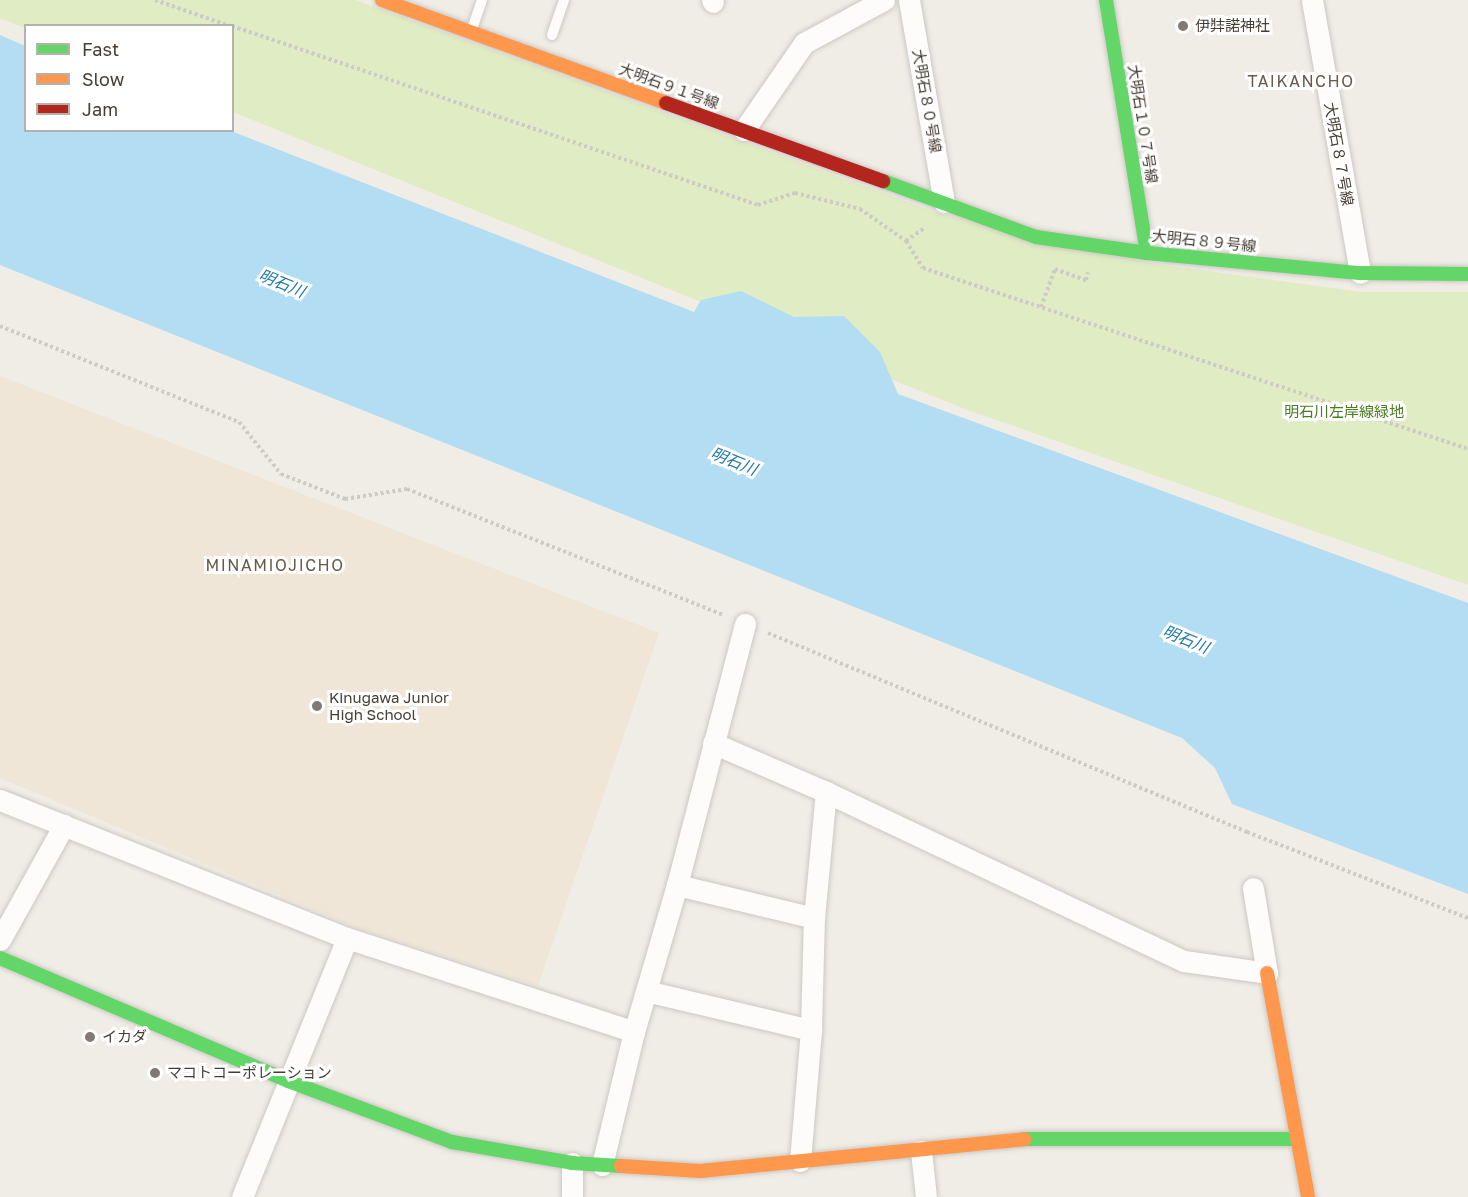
<!DOCTYPE html>
<meta charset="utf-8">
<style>
body{margin:0}
#map{position:relative;width:1468px;height:1197px;overflow:hidden;background:#f0ece6;font-family:"Golos Text","Noto Sans JP",sans-serif}
div>[style]{position:absolute}
.education>*{inset:0;background:#efe6d7}
.green>*{inset:0;background:#e0ecc3}
.water>*{inset:0;background:#b2ddf2}
.path>*{height:4px;margin-top:-2px;transform-origin:0;background:repeating-linear-gradient(90deg,#cecac6 0 3px,transparent 0 6px)}
.roads{filter:drop-shadow(0 0 2px #ccc8c3) drop-shadow(0 0 2px #ccc8c3)}
.lane>*{height:10px;margin:-5px;padding:0 5px;transform-origin:5px;border-radius:5px;background:#fdfcfb}
.street>*{height:21px;margin:-10.5px;padding:0 10.5px;transform-origin:10.5px;border-radius:10.5px;background:#fdfcfb}
.fast>*{height:14px;margin:-7px;padding:0 7px;transform-origin:7px;border-radius:7px;background:#63d668}
.slow>*{height:14px;margin:-7px;padding:0 7px;transform-origin:7px;border-radius:7px;background:#ff974d}
.jam>*{height:14px;margin:-7px;padding:0 7px;transform-origin:7px;border-radius:7px;background:#b3261e}
.dots>*{width:16px;height:16px;translate:-50% -50%;box-sizing:border-box;border:3px solid #fff;border-radius:50%}
span{translate:-50% -50%;white-space:nowrap;text-align:center;line-height:1.15;-webkit-text-stroke:6px #fff;paint-order:stroke}
.poi-label{font-size:15px;color:#463d33}
.left{translate:0 -50%;text-align:left}
.street-label{font-size:15px;color:#463d33}
.park-label{font-size:15px;color:#4a7d21}
.neighbourhood-label{font-size:16px;color:#6a5a49;letter-spacing:1.5px}
.water-label{font-size:16px;color:#2079aa;font-style:italic}
.legend{position:absolute;left:24px;top:24px;width:210px;height:108px;box-sizing:border-box;background:#fff;border:2px solid #b5b1ad;margin:0;padding:8px 10px;list-style:none;font-size:18px;color:#463d33}
.legend li{display:flex;align-items:center;gap:12px;height:30px}
.legend b{width:30px;border:2px solid #b5b1ad}
</style>
<div id="map">
<div class="education">
<i style="clip-path:polygon(0 376px,659px 633px,538px 986px,357px 928px,0 778px)"></i>
</div>
<div class="green">
<i style="clip-path:polygon(0 0,355px 0,941px 214px,1148px 263px,1362px 292px,1468px 292px,1468px 585px,965px 409px,233px 112px,232px 26px,25px 28px,0 18px)"></i>
</div>
<div class="water">
<i style="clip-path:polygon(0 35px,25px 46px,26px 130px,231px 131px,694px 312px,701px 300px,741px 291px,794px 317px,844px 316px,880px 352px,898px 394px,1468px 603px,1468px 894px,1232px 804px,1215px 768px,1182px 738px,0 265px)"></i>
</div>
<div class="path">
<i style="left:155px;top:0;width:79px;rotate:19.1deg"></i>
<i style="left:232px;top:26px;width:556px;rotate:18.79deg"></i>
<i style="left:758px;top:205px;width:39px;rotate:-18deg"></i>
<i style="left:795px;top:193px;width:67px;rotate:13.8deg"></i>
<i style="left:860px;top:209px;width:56px;rotate:34.8deg"></i>
<i style="left:906px;top:241px;width:32px;rotate:58deg"></i>
<i style="left:923px;top:268px;width:574px;rotate:18.37deg"></i>
<i style="left:906px;top:241px;width:24px;rotate:-35deg"></i>
<i style="left:1041px;top:307px;width:40px;rotate:-69.8deg"></i>
<i style="left:1055px;top:269px;width:33px;rotate:20deg"></i>
<i style="left:1086px;top:280px;width:8px;rotate:-76deg"></i>
<i style="left:0;top:326px;width:258px;rotate:21.9deg"></i>
<i style="left:239px;top:422px;width:67px;rotate:51.1deg"></i>
<i style="left:281px;top:474px;width:69px;rotate:21.3deg"></i>
<i style="left:345px;top:499px;width:63px;rotate:-9.2deg"></i>
<i style="left:407px;top:489px;width:341px;rotate:21.7deg"></i>
<i style="left:768px;top:633px;width:519px;rotate:22.56deg"></i>
<i style="left:1247px;top:832px;width:237px;rotate:21.3deg"></i>
</div>
<div class="roads">
<div class="lane">
<i style="left:471px;top:32px;width:34px;rotate:-71deg"></i>
<i style="left:552px;top:35px;width:37px;rotate:-71deg"></i>
</div>
<div class="street">
<i style="left:712px;top:0;width:2px;rotate:63deg"></i>
<i style="left:909px;top:0;width:205px;rotate:80.2deg"></i>
<i style="left:1312px;top:0;width:277px;rotate:80deg"></i>
<i style="left:744px;top:130px;width:106px;rotate:-55.4deg"></i>
<i style="left:804px;top:43px;width:91px;rotate:-28.3deg"></i>
<i style="left:713px;top:743px;width:123px;rotate:23.4deg"></i>
<i style="left:826px;top:792px;width:396px;rotate:25.3deg"></i>
<i style="left:1184px;top:961px;width:84px;rotate:8.2deg"></i>
<i style="left:1267px;top:973px;width:86px;rotate:-99.4deg"></i>
<i style="left:0;top:800px;width:373px;rotate:21.7deg"></i>
<i style="left:347px;top:938px;width:302px;rotate:18.1deg"></i>
<i style="left:677px;top:885px;width:141px;rotate:13.5deg"></i>
<i style="left:0;top:940px;width:132px;rotate:-60.9deg"></i>
<i style="left:646px;top:991px;width:170px;rotate:13.3deg"></i>
<i style="left:921px;top:1151px;width:46px;rotate:83.8deg"></i>
<i style="left:800px;top:1161px;width:131px;rotate:-85.2deg"></i>
<i style="left:811px;top:1030px;width:112px;rotate:-88.5deg"></i>
<i style="left:814px;top:918px;width:127px;rotate:-84.6deg"></i>
<i style="left:572px;top:1163px;width:34px;rotate:90deg"></i>
<i style="left:602px;top:1165px;width:137px;rotate:-76.5deg"></i>
<i style="left:634px;top:1032px;width:153px;rotate:-73.7deg"></i>
<i style="left:677px;top:885px;width:270px;rotate:-75.4deg"></i>
<i style="left:242px;top:1197px;width:279px;rotate:-67.9deg"></i>
</div>
<div class="fast">
<i style="left:1106px;top:0;width:256px;rotate:80.8deg"></i>
<i style="left:883px;top:181px;width:163px;rotate:20.1deg"></i>
<i style="left:1036px;top:237px;width:112px;rotate:8.2deg"></i>
<i style="left:1147px;top:253px;width:214px;rotate:5.4deg"></i>
<i style="left:1360px;top:273px;width:108px;rotate:0.5deg"></i>
<i style="left:0;top:958px;width:313px;rotate:23.1deg"></i>
<i style="left:288px;top:1081px;width:175px;rotate:20.4deg"></i>
<i style="left:452px;top:1142px;width:122px;rotate:9.9deg"></i>
<i style="left:572px;top:1163px;width:49px;rotate:3.5deg"></i>
<i style="left:1024px;top:1139px;width:273px"></i>
</div>
<div class="slow">
<i style="left:382px;top:0;width:302px;rotate:19.9deg"></i>
<i style="left:1267px;top:973px;width:228px;rotate:79.6deg"></i>
<i style="left:621px;top:1166px;width:79px;rotate:3.6deg"></i>
<i style="left:700px;top:1171px;width:326px;rotate:-5.6deg"></i>
</div>
<div class="jam">
<i style="left:666px;top:103px;width:231px;rotate:19.8deg"></i>
</div>
</div>
<div class="dots">
<i style="left:1183px;top:26px;background:#827a72"></i>
<i style="left:317px;top:706px;background:#827a72"></i>
<i style="left:90px;top:1037px;background:#827a72"></i>
<i style="left:155px;top:1073px;background:#827a72"></i>
</div>
<div class="poi-label">
<span class="left" style="left:1195px;top:26px">伊弉諾神社</span>
<span class="left" style="left:329px;top:706px">Kinugawa Junior<br>High School</span>
<span class="left" style="left:102px;top:1037px">イカダ</span>
<span class="left" style="left:167px;top:1073px">マコトコーポレーション</span>
</div>
<div class="street-label">
<span style="left:669px;top:86px;rotate:20deg">大明石９１号線</span>
<span style="left:927px;top:101px;rotate:80deg">大明石８０号線</span>
<span style="left:1143px;top:124px;rotate:81deg">大明石１０７号線</span>
<span style="left:1339px;top:154px;rotate:80deg">大明石８７号線</span>
<span style="left:1204px;top:241px;rotate:6deg">大明石８９号線</span>
</div>
<div class="park-label">
<span style="left:1344px;top:412px">明石川左岸線緑地</span>
</div>
<div class="neighbourhood-label">
<span style="left:1301px;top:81px">TAIKANCHO</span>
<span style="left:275px;top:565px">MINAMIOJICHO</span>
</div>
<div class="water-label">
<span style="left:282px;top:283px;rotate:22deg">明石川</span>
<span style="left:734px;top:461px;rotate:22deg">明石川</span>
<span style="left:1186px;top:639px;rotate:22deg">明石川</span>
</div>
<ul class="legend">
<li><b style="height:8px;background:#63d668"></b>Fast</li>
<li><b style="height:8px;background:#ff974d"></b>Slow</li>
<li><b style="height:8px;background:#b3261e"></b>Jam</li>
</ul>
</div>
